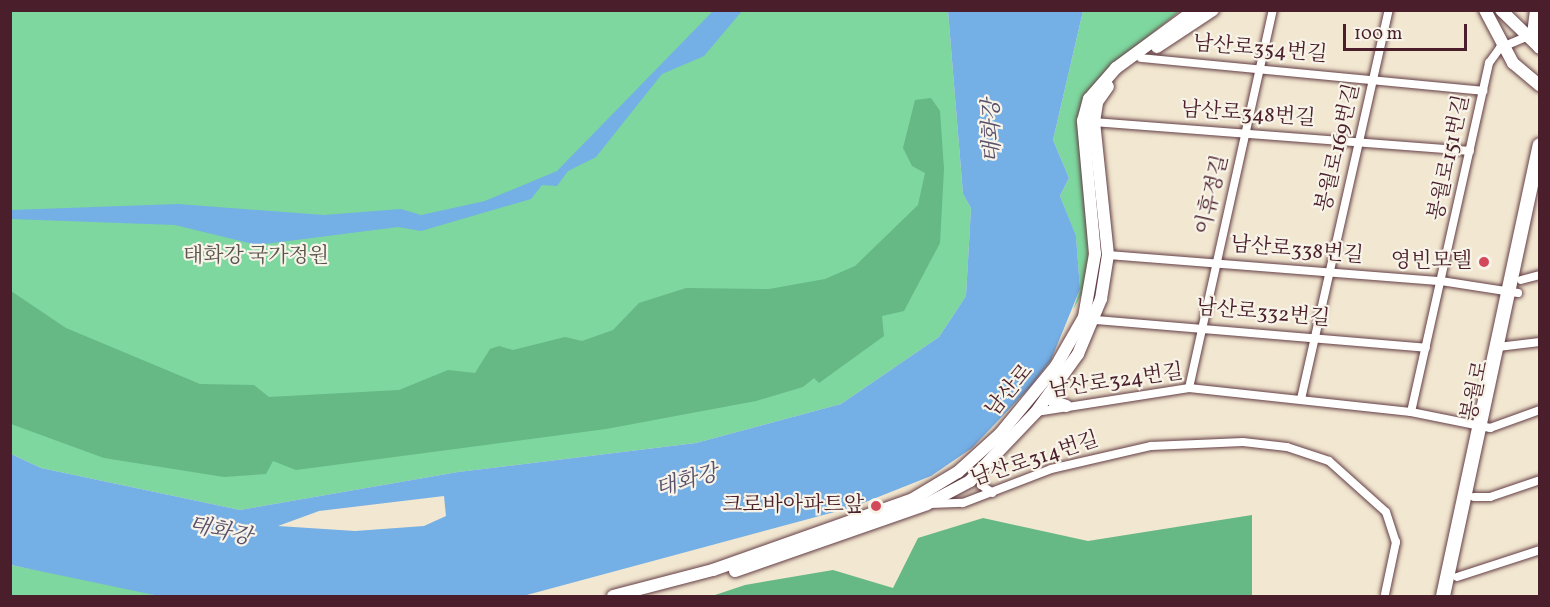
<!DOCTYPE html>
<meta charset="utf-8">
<style>
body{margin:0}
#map{position:relative;width:1550px;height:607px;overflow:hidden;background:#f2e7d0;font-family:Vollkorn,"Noto Serif KR",serif}
div>[style]{position:absolute}
.green>*{inset:0;background:#7dd79e}
.forest>*{inset:0;background:#66b885}
.water>*{inset:0;background:#74afe5}
.roads{filter:drop-shadow(0 0 2px #633d44) drop-shadow(0 0 2px #633d44)}
.minor>*{height:8px;margin:-4px;padding:0 4px;transform-origin:4px;border-radius:4px;background:#fff}
.secondary>*{height:12px;margin:-6px;padding:0 6px;transform-origin:6px;border-radius:6px;background:#fff}
.primary>*{height:14px;margin:-7px;padding:0 7px;transform-origin:7px;border-radius:7px;background:#fff}
.dots>*{width:16px;height:16px;translate:-50% -50%;box-sizing:border-box;border:3px solid #f7f3e8;border-radius:50%}
span{translate:-50% -50%;white-space:nowrap;text-align:center;line-height:1.15;-webkit-text-stroke:4.5px #f7f3e8;paint-order:stroke}
.street-label{font-size:21px;color:#4a1f2b}
.park-label{font-size:21px;color:#59564e}
.poi-label{font-size:21px;color:#4a1f2b}
.right{translate:-100% -50%;text-align:right}
.water-label{font-size:22px;color:#59516c;font-style:italic}
.frame{position:absolute;inset:0;border:12px solid #4a1f2b;pointer-events:none}
.scale{position:absolute;left:1343px;top:24px;width:124px;height:27px;box-sizing:border-box;border:3px solid #4a1f2b;border-top:0;padding-left:8px;font-size:18px;line-height:21px;white-space:nowrap;color:#4a1f2b;-webkit-text-stroke:4px #f7f3e8;paint-order:stroke}
</style>
<div id="map">
<div class="green">
<i style="clip-path:polygon(11px 11px,948px 11px,963px 194px,971px 208px,966px 296px,939px 337px,841px 404px,696px 443px,458px 472px,240px 510px,41px 468px,11px 454px)"></i>
<i style="clip-path:polygon(1083px 11px,1180px 11px,1105px 71px,1083px 122px,1089px 281px,1073px 310px,1080px 289px,1076px 237px,1060px 196px,1069px 178px,1053px 140px)"></i>
<i style="clip-path:polygon(10px 565px,103px 582px,159px 596px,11px 596px)"></i>
</div>
<div class="forest">
<i style="clip-path:polygon(931px 98px,940px 111px,944px 169px,940px 243px,904px 311px,882px 316px,884px 336px,819px 383px,814px 378px,803px 387px,756px 401px,606px 429px,296px 470px,273px 461px,266px 474px,224px 477px,104px 458px,11px 424px,11px 291px,66px 328px,200px 384px,254px 385px,269px 397px,399px 390px,448px 370px,475px 373px,490px 349px,499px 346px,513px 350px,565px 337px,582px 341px,613px 330px,639px 303px,686px 288px,769px 289px,825px 279px,855px 266px,918px 205px,925px 173px,912px 166px,903px 148px,915px 100px)"></i>
<i style="clip-path:polygon(1252px 515px,1252px 596px,712px 596px,745px 585px,833px 570px,893px 588px,918px 538px,983px 518px,1088px 541px)"></i>
</div>
<div class="water">
<i style="clip-path:polygon(713px 11px,742px 11px,704px 56px,662px 74px,596px 157px,568px 171px,557px 186px,542px 185px,531px 199px,421px 231px,398px 227px,257px 245px,175px 225px,11px 219px,11px 210px,178px 204px,324px 215px,401px 209px,421px 215px,485px 201px,557px 171px)"></i>
<i style="clip-path:polygon(evenodd,948px 11px,1083px 11px,1053px 140px,1069px 178px,1060px 196px,1076px 236px,1080px 289px,1051px 360px,1031px 386px,972px 448px,931px 476px,853px 507px,523px 596px,159px 596px,11px 565px,11px 454px,41px 468px,240px 510px,458px 472px,696px 443px,841px 404px,939px 337px,966px 296px,971px 208px,963px 194px,948px 11px,444px 496px,446px 516px,424px 526px,355px 531px,278px 526px,319px 511px,444px 496px)"></i>
</div>
<div class="roads">
<div class="minor">
<i style="left:1141px;top:58px;width:344px;rotate:5.5deg"></i>
<i style="left:1094px;top:122px;width:377px;rotate:4.4deg"></i>
<i style="left:1108px;top:255px;width:334px;rotate:4.5deg"></i>
<i style="left:1441px;top:281px;width:78px;rotate:8.9deg"></i>
<i style="left:1521px;top:280px;width:20px;rotate:-15deg"></i>
<i style="left:1096px;top:320px;width:331px;rotate:4.8deg"></i>
<i style="left:1498px;top:347px;width:42px;rotate:-6.8deg"></i>
<i style="left:1189px;top:388px;width:387px;rotate:-77.5deg"></i>
<i style="left:1301px;top:399px;width:399px;rotate:-77.3deg"></i>
<i style="left:1036px;top:412px;width:155px;rotate:-8.9deg"></i>
<i style="left:1189px;top:388px;width:223px;rotate:6.2deg"></i>
<i style="left:1411px;top:412px;width:81px;rotate:11.4deg"></i>
<i style="left:1490px;top:428px;width:53px;rotate:-19.8deg"></i>
<i style="left:1411px;top:412px;width:358px;rotate:-77.4deg"></i>
<i style="left:1489px;top:63px;width:19px;rotate:-54deg"></i>
<i style="left:1500px;top:48px;width:34px;rotate:-23deg"></i>
<i style="left:980px;top:471px;width:14px;rotate:86deg"></i>
<i style="left:981px;top:485px;width:14px;rotate:34deg"></i>
<i style="left:1474px;top:497px;width:16px"></i>
<i style="left:1490px;top:497px;width:53px;rotate:-18.8deg"></i>
<i style="left:930px;top:504px;width:33px;rotate:-2deg"></i>
<i style="left:963px;top:503px;width:94px;rotate:-21.1deg"></i>
<i style="left:1051px;top:469px;width:103px;rotate:-13deg"></i>
<i style="left:1151px;top:446px;width:92px;rotate:-2.5deg"></i>
<i style="left:1243px;top:442px;width:44px;rotate:6.5deg"></i>
<i style="left:1287px;top:447px;width:44px;rotate:18.4deg"></i>
<i style="left:1329px;top:461px;width:76px;rotate:41.8deg"></i>
<i style="left:1386px;top:512px;width:32px;rotate:72deg"></i>
<i style="left:1396px;top:542px;width:53px;rotate:101.9deg"></i>
<i style="left:1457px;top:577px;width:87px;rotate:-18deg"></i>
</div>
<div class="secondary">
<i style="left:1485px;top:10px;width:60px;rotate:62.2deg"></i>
<i style="left:1513px;top:63px;width:35px;rotate:40deg"></i>
<i style="left:1501px;top:10px;width:53px;rotate:44.2deg"></i>
<i style="left:1157px;top:47px;width:67px;rotate:-33.5deg"></i>
<i style="left:1050px;top:393px;width:10px;rotate:66deg"></i>
<i style="left:1054px;top:402px;width:13px;rotate:18deg"></i>
<i style="left:735px;top:571px;width:203px;rotate:-19.2deg"></i>
<i style="left:927px;top:504px;width:49px;rotate:-28.1deg"></i>
<i style="left:970px;top:481px;width:95px;rotate:-46.3deg"></i>
<i style="left:1036px;top:412px;width:72px;rotate:-54.1deg"></i>
<i style="left:1078px;top:354px;width:60px;rotate:-67.3deg"></i>
<i style="left:1101px;top:299px;width:45px;rotate:-81deg"></i>
<i style="left:1108px;top:255px;width:134px;rotate:-96deg"></i>
<i style="left:1094px;top:122px;width:20px;rotate:-81deg"></i>
<i style="left:1097px;top:102px;width:19px;rotate:-55deg"></i>
<i style="left:613px;top:596px;width:103px;rotate:-14.6deg"></i>
<i style="left:713px;top:570px;width:212px;rotate:-19.5deg"></i>
<i style="left:913px;top:499px;width:52px;rotate:-31deg"></i>
<i style="left:958px;top:472px;width:57px;rotate:-42.1deg"></i>
<i style="left:1000px;top:434px;width:88px;rotate:-50.5deg"></i>
<i style="left:1056px;top:366px;width:56px;rotate:-60.3deg"></i>
<i style="left:1084px;top:317px;width:64px;rotate:-80.1deg"></i>
<i style="left:1095px;top:254px;width:134px;rotate:-95.2deg"></i>
<i style="left:1083px;top:121px;width:23px;rotate:-75deg"></i>
<i style="left:1089px;top:99px;width:41px;rotate:-48.9deg"></i>
<i style="left:1116px;top:68px;width:98px;rotate:-36.3deg"></i>
</div>
<div class="primary">
<i style="left:1537px;top:10px;width:23px;rotate:97deg"></i>
<i style="left:1534px;top:33px;width:15px;rotate:67deg"></i>
<i style="left:1443px;top:596px;width:461px;rotate:-77.9deg"></i>
</div>
</div>
<div class="dots">
<i style="left:1484px;top:262px;background:#d1495b"></i>
<i style="left:876px;top:506px;background:#d1495b"></i>
</div>
<div class="street-label">
<span style="left:1260px;top:50px;rotate:5deg">남산로354번길</span>
<span style="left:1248px;top:115px;rotate:4deg">남산로348번길</span>
<span style="left:1339px;top:148px;rotate:-77deg">봉월로169번길</span>
<span style="left:1450px;top:158px;rotate:-78deg">봉월로151번길</span>
<span style="left:1213px;top:195px;rotate:-77deg">이휴정길</span>
<span style="left:1297px;top:251px;rotate:5deg">남산로338번길</span>
<span style="left:1263px;top:314px;rotate:5deg">남산로332번길</span>
<span style="left:1116px;top:382px;rotate:-8deg">남산로324번길</span>
<span style="left:1010px;top:391px;rotate:-50deg">남산로</span>
<span style="left:1476px;top:391px;rotate:-78deg">봉월로</span>
<span style="left:1035px;top:460px;rotate:-18deg">남산로314번길</span>
</div>
<div class="park-label">
<span style="left:256px;top:257px">태화강 국가정원</span>
</div>
<div class="poi-label">
<span class="right" style="left:1472px;top:262px">영빈모텔</span>
<span class="right" style="left:864px;top:506px">크로바아파트앞</span>
</div>
<div class="water-label">
<span style="left:993px;top:131px;rotate:-91deg">태화강</span>
<span style="left:687px;top:482px;rotate:-16deg">태화강</span>
<span style="left:220px;top:532px;rotate:13deg">태화강</span>
</div>
<div class="frame"></div>
<div class="scale">100 m</div>
</div>
